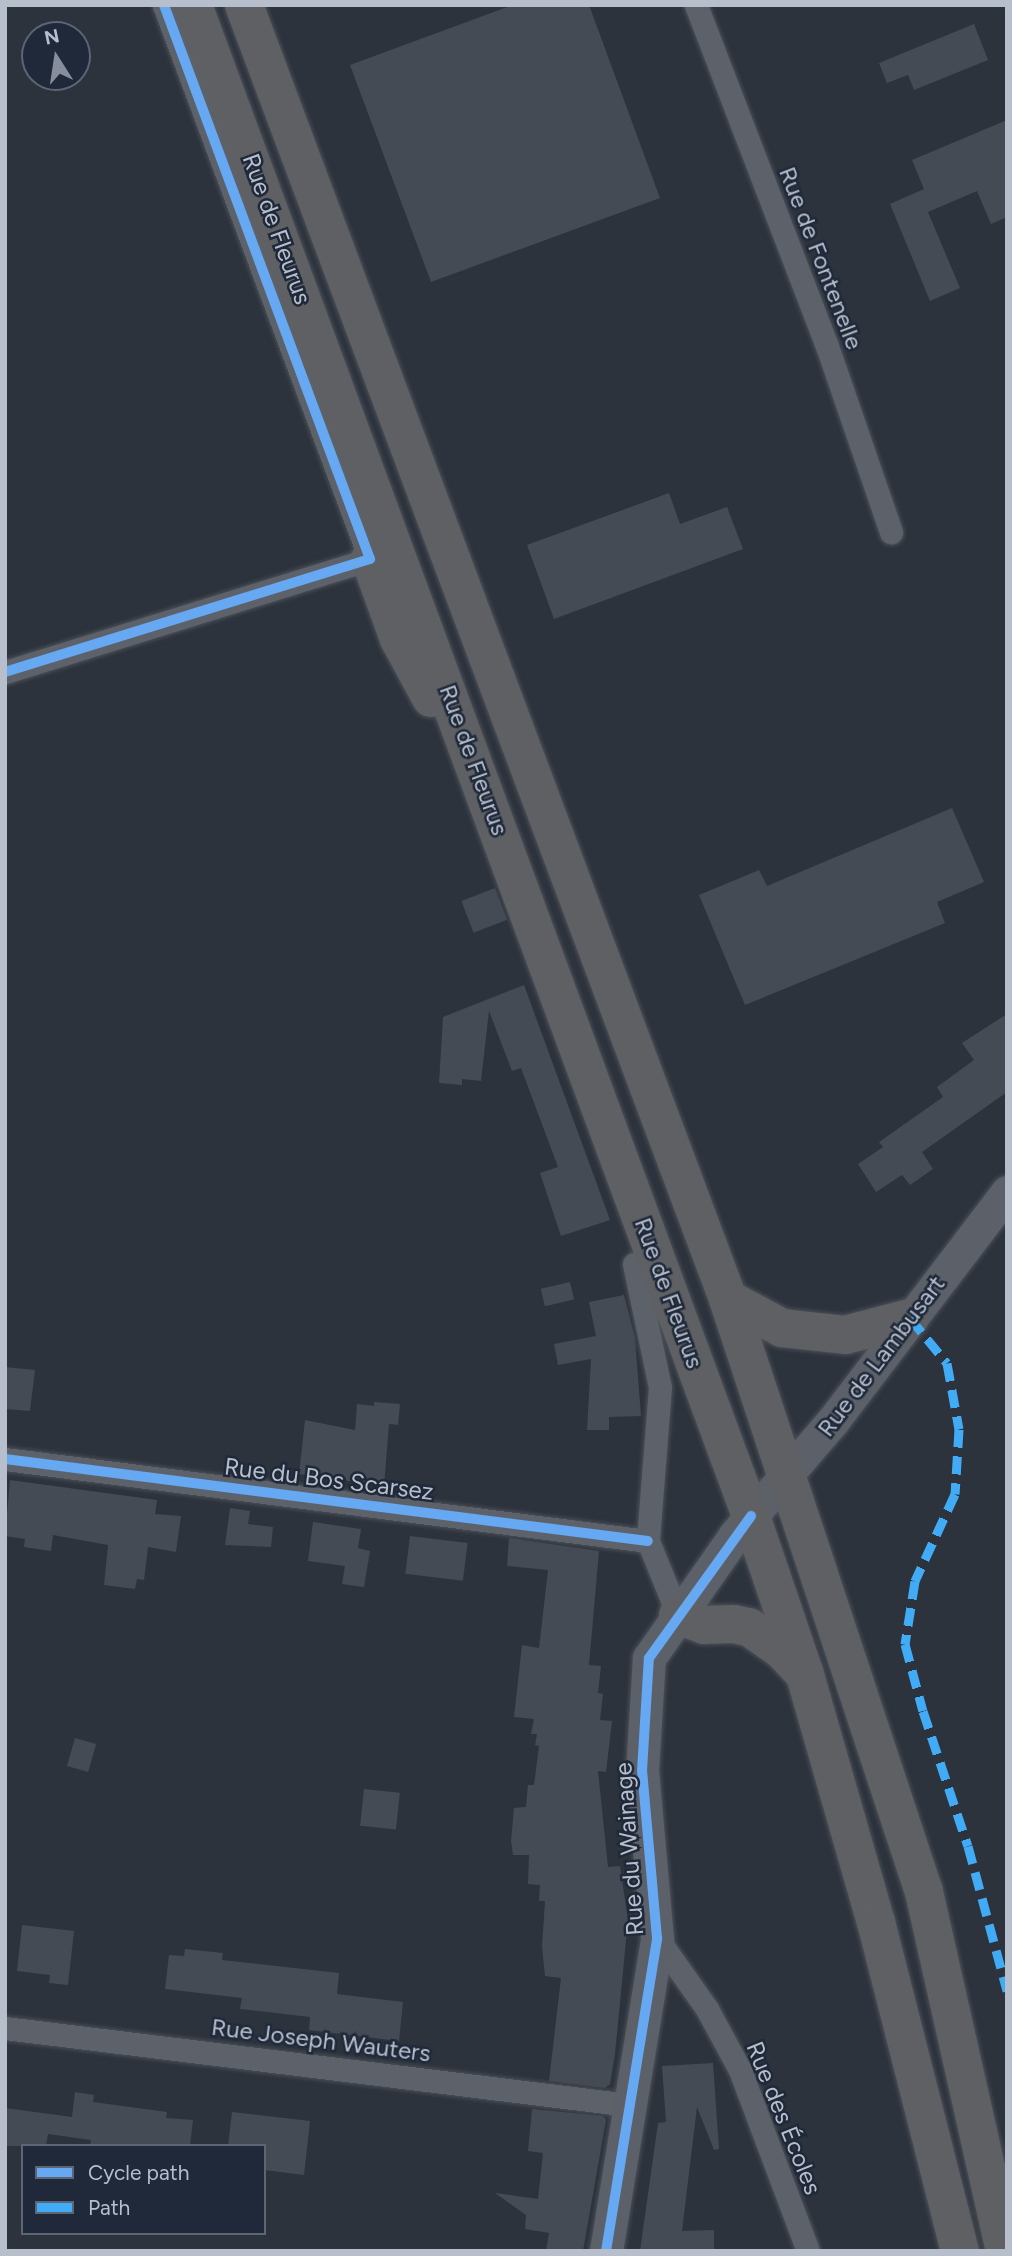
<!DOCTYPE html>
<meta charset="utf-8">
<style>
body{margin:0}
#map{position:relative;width:1012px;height:2256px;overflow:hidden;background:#2c333d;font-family:Figtree,sans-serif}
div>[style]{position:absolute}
.building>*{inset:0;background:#454b54;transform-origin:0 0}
.roads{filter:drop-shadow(0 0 2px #4b4f57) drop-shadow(0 0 2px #4b4f57)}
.street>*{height:23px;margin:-11.5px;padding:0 11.5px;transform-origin:11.5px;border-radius:11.5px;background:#5d626a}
.secondary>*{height:33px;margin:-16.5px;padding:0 16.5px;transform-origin:16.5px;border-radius:16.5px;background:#5c6068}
.highway>*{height:38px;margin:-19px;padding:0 19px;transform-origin:19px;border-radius:19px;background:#5e6064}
.quiet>*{height:9px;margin-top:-4.5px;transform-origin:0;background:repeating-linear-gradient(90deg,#42abf6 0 18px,transparent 0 27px)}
.cycleway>*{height:10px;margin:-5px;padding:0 5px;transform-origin:5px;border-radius:5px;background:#66a8f1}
span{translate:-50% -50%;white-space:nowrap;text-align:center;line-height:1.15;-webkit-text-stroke:5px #1f2939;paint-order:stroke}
.street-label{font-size:24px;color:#b7bfcd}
.frame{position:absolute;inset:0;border:7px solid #b7bfcd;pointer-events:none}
.legend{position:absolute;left:21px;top:2144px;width:245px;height:91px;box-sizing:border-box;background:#1f2939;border:2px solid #5c6574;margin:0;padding:9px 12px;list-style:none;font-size:21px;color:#b7bfcd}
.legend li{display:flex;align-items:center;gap:14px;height:35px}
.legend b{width:35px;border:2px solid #5c6574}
.north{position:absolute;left:21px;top:21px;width:70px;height:70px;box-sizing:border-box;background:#1f2939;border:2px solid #5c6574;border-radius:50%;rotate:348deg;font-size:19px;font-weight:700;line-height:28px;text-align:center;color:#b7bfcd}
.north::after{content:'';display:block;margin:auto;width:24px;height:32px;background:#868e9b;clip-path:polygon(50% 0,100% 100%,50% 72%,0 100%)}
</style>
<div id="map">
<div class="building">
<i style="clip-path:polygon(513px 5px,589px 5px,660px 198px,431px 282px,350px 65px)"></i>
<i style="clip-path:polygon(974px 24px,988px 60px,914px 90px,908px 75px,887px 83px,879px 63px)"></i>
<i style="clip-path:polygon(1007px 120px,1007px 217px,991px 224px,977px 191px,928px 212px,960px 288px,930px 301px,890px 204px,924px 189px,912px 160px)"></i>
<i style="clip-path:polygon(669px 493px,680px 524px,727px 507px,743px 549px,554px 619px,527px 545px)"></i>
<i style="clip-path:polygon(952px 808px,984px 882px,937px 902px,945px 923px,745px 1005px,699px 895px,759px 870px,767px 886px)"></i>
<i style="left:495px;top:888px;width:34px;height:36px;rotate:69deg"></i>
<i style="clip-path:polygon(524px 985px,610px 1220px,561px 1236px,540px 1173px,558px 1167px,521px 1068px,512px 1071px,489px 1011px,481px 1081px,462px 1079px,462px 1085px,439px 1083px,443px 1017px)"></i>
<i style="clip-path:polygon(1007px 1014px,1007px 1092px,922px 1152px,933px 1169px,910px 1185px,902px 1175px,876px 1192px,858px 1164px,883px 1147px,879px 1142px,943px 1097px,937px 1087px,974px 1060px,962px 1043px)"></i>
<i style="left:570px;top:1282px;width:18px;height:30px;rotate:77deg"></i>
<i style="clip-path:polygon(624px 1295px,635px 1338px,641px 1416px,609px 1417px,609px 1430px,587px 1430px,591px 1359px,558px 1365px,554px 1344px,596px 1336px,589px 1302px)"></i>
<i style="clip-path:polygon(5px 1367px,35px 1370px,30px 1411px,5px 1409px)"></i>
<i style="clip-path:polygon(374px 1402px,400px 1404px,398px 1425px,389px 1424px,384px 1486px,299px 1474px,305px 1420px,355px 1430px,357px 1404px,374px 1406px)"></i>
<i style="clip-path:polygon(10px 1480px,157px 1500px,155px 1514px,181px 1516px,176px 1552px,148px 1547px,144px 1580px,137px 1579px,135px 1589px,104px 1585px,108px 1545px,53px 1535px,51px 1551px,24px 1547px,25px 1539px,5px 1536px)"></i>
<i style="clip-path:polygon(230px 1508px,250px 1511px,248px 1524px,273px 1527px,271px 1547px,225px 1545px)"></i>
<i style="clip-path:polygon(313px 1522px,361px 1529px,358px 1548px,370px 1551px,364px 1587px,342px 1584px,345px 1566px,308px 1561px)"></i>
<i style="left:410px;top:1536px;width:58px;height:38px;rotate:7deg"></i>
<i style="clip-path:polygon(509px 1538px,599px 1551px,589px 1665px,601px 1666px,598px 1693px,603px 1694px,600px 1720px,612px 1721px,606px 1772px,598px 1771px,608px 1867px,620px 1866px,628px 1920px,615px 2054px,610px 2084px,605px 2088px,549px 2081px,561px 1978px,545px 1976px,542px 1947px,545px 1901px,539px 1901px,540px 1885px,528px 1884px,529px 1855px,513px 1855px,511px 1841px,514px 1808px,526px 1807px,528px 1785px,534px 1785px,539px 1746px,535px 1745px,537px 1734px,531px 1734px,534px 1719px,514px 1717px,522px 1645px,539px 1648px,548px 1570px,507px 1566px)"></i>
<i style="left:75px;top:1738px;width:22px;height:29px;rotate:16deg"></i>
<i style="left:364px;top:1789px;width:36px;height:37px;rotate:6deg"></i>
<i style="clip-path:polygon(22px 1925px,74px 1931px,68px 1985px,49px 1983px,50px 1975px,17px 1971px)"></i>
<i style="clip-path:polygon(185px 1949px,223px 1953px,222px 1960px,339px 1973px,337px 1994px,403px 2002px,399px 2041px,309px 2030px,310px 2017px,240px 2009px,242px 1998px,165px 1989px,169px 1955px,184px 1956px)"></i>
<i style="clip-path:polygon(713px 2063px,719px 2149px,714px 2150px,697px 2107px,682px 2231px,714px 2230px,714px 2251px,640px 2251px,658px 2123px,666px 2122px,662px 2066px)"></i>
<i style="clip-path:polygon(75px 2092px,94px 2095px,93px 2102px,167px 2112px,166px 2118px,193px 2120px,190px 2146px,90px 2146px,91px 2140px,48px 2134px,46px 2146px,5px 2146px,5px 2108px,72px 2117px)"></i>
<i style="clip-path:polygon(532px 2109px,603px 2116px,606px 2120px,583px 2251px,546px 2251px,549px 2233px,525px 2229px,526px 2215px,495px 2193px,538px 2199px,543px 2153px,528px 2151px)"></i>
<i style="clip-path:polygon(232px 2112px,310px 2121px,304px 2175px,264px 2170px,264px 2146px,228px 2146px)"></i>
</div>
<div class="roads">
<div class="street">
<i style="left:696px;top:5px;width:365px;rotate:69deg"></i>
<i style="left:827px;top:346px;width:197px;rotate:71deg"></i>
<i style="left:5px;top:672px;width:382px;rotate:-17.2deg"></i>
<i style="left:370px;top:559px;width:591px;rotate:-110.4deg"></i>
<i style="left:634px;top:1264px;width:126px;rotate:78.1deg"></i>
<i style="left:660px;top:1387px;width:154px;rotate:94.5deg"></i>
<i style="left:648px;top:1541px;width:80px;rotate:67.9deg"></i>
<i style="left:5px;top:1459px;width:648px;rotate:7.27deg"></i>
<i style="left:657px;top:1938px;width:87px;rotate:54.8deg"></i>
<i style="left:707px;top:2009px;width:69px;rotate:61.6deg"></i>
<i style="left:740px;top:2070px;width:193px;rotate:69.4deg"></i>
<i style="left:5px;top:2028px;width:629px;rotate:7.03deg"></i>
</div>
<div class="secondary">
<i style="left:606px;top:2251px;width:317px;rotate:-80.7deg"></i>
<i style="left:657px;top:1938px;width:168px;rotate:-95.1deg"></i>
<i style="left:642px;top:1771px;width:113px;rotate:-86.5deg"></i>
<i style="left:649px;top:1658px;width:150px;rotate:-55deg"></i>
<i style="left:735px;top:1535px;width:149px;rotate:-49.4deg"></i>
<i style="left:832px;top:1422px;width:289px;rotate:-52.7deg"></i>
</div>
<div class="highway">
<i style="left:193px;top:5px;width:1611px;rotate:69.73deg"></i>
<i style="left:751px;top:1516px;width:168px;rotate:71.2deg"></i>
<i style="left:805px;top:1675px;width:257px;rotate:74deg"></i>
<i style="left:876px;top:1922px;width:340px;rotate:75.7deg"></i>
<i style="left:244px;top:5px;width:1382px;rotate:69.49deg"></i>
<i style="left:728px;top:1299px;width:625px;rotate:71.71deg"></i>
<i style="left:924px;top:1892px;width:368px;rotate:77.3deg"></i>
<i style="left:370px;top:559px;width:85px;rotate:70.1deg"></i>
<i style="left:399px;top:639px;width:67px;rotate:61.5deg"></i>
<i style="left:728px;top:1299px;width:61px;rotate:28.2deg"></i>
<i style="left:782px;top:1328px;width:63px;rotate:6.3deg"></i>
<i style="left:845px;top:1335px;width:67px;rotate:-14.7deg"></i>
<i style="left:678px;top:1615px;width:28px;rotate:21deg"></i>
<i style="left:704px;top:1625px;width:29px;rotate:-2deg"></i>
<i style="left:733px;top:1624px;width:16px;rotate:11deg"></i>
<i style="left:749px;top:1627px;width:39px;rotate:35deg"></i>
<i style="left:781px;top:1649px;width:33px;rotate:47deg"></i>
</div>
</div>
<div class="quiet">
<i style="left:910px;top:1318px;width:58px;rotate:50.6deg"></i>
<i style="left:947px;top:1363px;width:67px;rotate:79.7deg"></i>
<i style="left:959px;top:1429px;width:65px;rotate:93.5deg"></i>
<i style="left:955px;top:1494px;width:96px;rotate:114.7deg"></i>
<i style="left:915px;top:1581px;width:64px;rotate:99deg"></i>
<i style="left:905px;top:1644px;width:69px;rotate:75deg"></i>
<i style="left:923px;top:1711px;width:142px;rotate:71.6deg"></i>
<i style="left:968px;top:1846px;width:150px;rotate:74.9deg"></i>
</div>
<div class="cycleway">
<i style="left:5px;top:672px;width:382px;rotate:-17.2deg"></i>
<i style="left:370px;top:559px;width:591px;rotate:-110.4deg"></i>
<i style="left:5px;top:1459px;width:648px;rotate:7.27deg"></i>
<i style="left:606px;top:2251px;width:317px;rotate:-80.7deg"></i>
<i style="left:657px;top:1938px;width:168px;rotate:-95.1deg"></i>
<i style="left:642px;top:1771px;width:113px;rotate:-86.5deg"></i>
<i style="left:649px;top:1658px;width:175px;rotate:-54.3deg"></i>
</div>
<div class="street-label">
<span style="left:277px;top:229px;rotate:70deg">Rue de Fleurus</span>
<span style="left:821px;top:258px;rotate:69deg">Rue de Fontenelle</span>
<span style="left:474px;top:760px;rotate:70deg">Rue de Fleurus</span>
<span style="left:669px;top:1293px;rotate:70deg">Rue de Fleurus</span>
<span style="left:881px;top:1356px;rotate:-53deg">Rue de Lambusart</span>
<span style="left:329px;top:1479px;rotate:7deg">Rue du Bos Scarsez</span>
<span style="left:629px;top:1849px;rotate:-94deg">Rue du Wainage</span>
<span style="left:321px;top:2040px;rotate:7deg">Rue Joseph Wauters</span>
<span style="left:784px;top:2118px;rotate:68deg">Rue des Écoles</span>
</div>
<div class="frame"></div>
<ul class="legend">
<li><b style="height:9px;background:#66a8f1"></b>Cycle path</li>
<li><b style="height:9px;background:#42abf6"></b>Path</li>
</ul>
<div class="north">N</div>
</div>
